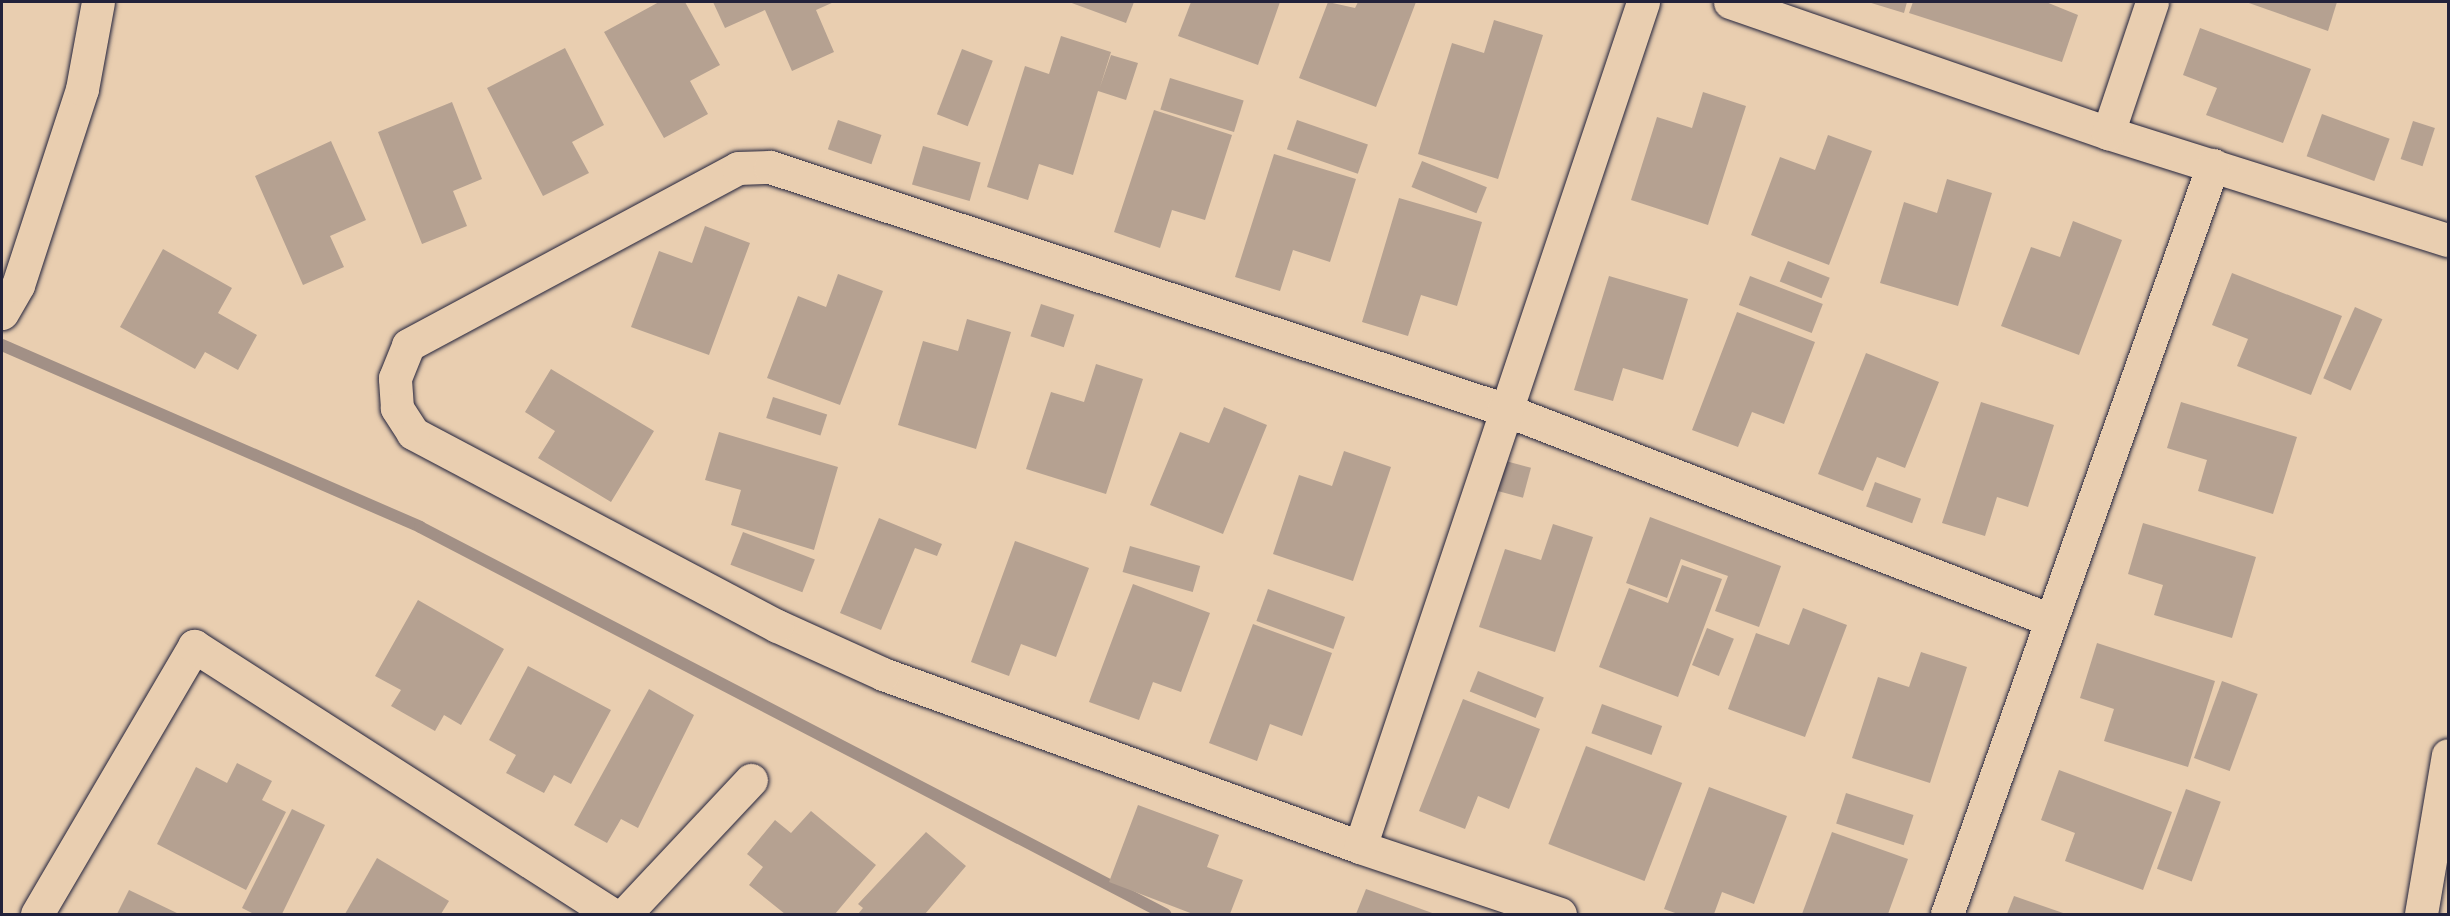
<!DOCTYPE html>
<style>
body{margin:0}
#map{position:relative;width:2450px;height:916px;overflow:hidden;background:#e9ceb0;font-family:"Shantell Sans",sans-serif}
div>[style]{position:absolute}
.stream>*{height:12px;margin:-6px;padding:0 6px;transform-origin:6px;border-radius:6px;background:#a29086}
.building>*{inset:0;background:#b5a191;transform-origin:0 0}
.roads{filter:drop-shadow(0 0 2px #22223b) drop-shadow(0 0 2px #22223b)}
.minor>*{height:33px;margin:-16.5px;padding:0 16.5px;transform-origin:16.5px;border-radius:16.5px;background:#e9ceb0}
span{translate:-50% -50%;white-space:nowrap;text-align:center;line-height:1.15;-webkit-text-stroke:4.5px #e9ceb0;paint-order:stroke}
.frame{position:absolute;inset:0;border:3px solid #22223b;pointer-events:none}
</style>
<div id="map">
<div class="stream">
<i style="left:2px;top:345px;width:456px;rotate:23.5deg"></i>
<i style="left:420px;top:527px;width:840px;rotate:27.45deg"></i>
</div>
<div class="building">
<i style="clip-path:polygon(659px 2px,685px 2px,720px 65px,690px 81px,708px 114px,664px 138px,604px 32px)"></i>
<i style="clip-path:polygon(713px 2px,834px 2px,816px 10px,834px 52px,792px 71px,765px 10px,725px 28px)"></i>
<i style="clip-path:polygon(1069px 2px,1134px 2px,1126px 23px)"></i>
<i style="clip-path:polygon(1191px 2px,1280px 2px,1258px 65px,1178px 36px)"></i>
<i style="clip-path:polygon(1328px 2px,1355px 8px,1358px 2px,1416px 2px,1376px 107px,1299px 78px)"></i>
<i style="clip-path:polygon(1868px 2px,1907px 2px,1904px 13px)"></i>
<i style="clip-path:polygon(1913px 2px,2046px 2px,2078px 15px,2062px 62px,1909px 13px)"></i>
<i style="clip-path:polygon(2246px 2px,2337px 2px,2328px 31px)"></i>
<i style="clip-path:polygon(1494px 20px,1543px 35px,1498px 179px,1418px 154px,1452px 43px,1484px 53px)"></i>
<i style="clip-path:polygon(2200px 28px,2311px 69px,2283px 143px,2206px 115px,2217px 88px,2183px 75px)"></i>
<i style="clip-path:polygon(1061px 36px,1111px 52px,1100px 87px,1111px 55px,1138px 63px,1126px 100px,1098px 91px,1073px 175px,1039px 164px,1028px 200px,987px 187px,1025px 66px,1049px 74px)"></i>
<i style="clip-path:polygon(565px 48px,604px 125px,572px 142px,589px 173px,543px 196px,487px 88px)"></i>
<i style="left:962px;top:49px;width:33px;height:70px;rotate:21deg"></i>
<i style="left:1170px;top:78px;width:77px;height:33px;rotate:17deg"></i>
<i style="clip-path:polygon(1703px 92px,1746px 106px,1708px 225px,1631px 200px,1657px 117px,1692px 128px)"></i>
<i style="clip-path:polygon(452px 102px,482px 179px,453px 191px,467px 226px,422px 244px,378px 132px)"></i>
<i style="clip-path:polygon(1154px 110px,1232px 135px,1205px 220px,1172px 210px,1160px 248px,1114px 232px)"></i>
<i style="left:2322px;top:114px;width:72px;height:45px;rotate:20deg"></i>
<i style="left:838px;top:120px;width:46px;height:31px;rotate:19deg"></i>
<i style="left:1297px;top:120px;width:75px;height:31px;rotate:19deg"></i>
<i style="left:2413px;top:121px;width:23px;height:40px;rotate:18deg"></i>
<i style="clip-path:polygon(1828px 135px,1872px 151px,1829px 265px,1751px 235px,1780px 157px,1815px 170px)"></i>
<i style="clip-path:polygon(331px 141px,366px 220px,330px 236px,344px 267px,303px 285px,255px 176px)"></i>
<i style="left:923px;top:146px;width:60px;height:40px;rotate:16deg"></i>
<i style="clip-path:polygon(1274px 154px,1356px 179px,1330px 262px,1293px 250px,1280px 291px,1235px 277px)"></i>
<i style="left:1422px;top:161px;width:70px;height:28px;rotate:22deg"></i>
<i style="clip-path:polygon(1947px 179px,1992px 193px,1958px 306px,1880px 283px,1904px 202px,1937px 213px)"></i>
<i style="clip-path:polygon(1399px 198px,1482px 222px,1457px 306px,1421px 295px,1408px 336px,1362px 322px)"></i>
<i style="clip-path:polygon(2073px 221px,2122px 240px,2079px 355px,2001px 326px,2031px 247px,2060px 257px)"></i>
<i style="clip-path:polygon(705px 226px,750px 243px,709px 355px,631px 327px,659px 251px,692px 263px)"></i>
<i style="clip-path:polygon(163px 249px,232px 288px,218px 313px,257px 335px,238px 370px,205px 352px,195px 369px,120px 327px)"></i>
<i style="left:1788px;top:261px;width:45px;height:22px;rotate:22deg"></i>
<i style="clip-path:polygon(2232px 273px,2342px 316px,2311px 395px,2237px 366px,2248px 339px,2212px 325px)"></i>
<i style="clip-path:polygon(838px 274px,883px 291px,840px 405px,767px 378px,798px 296px,826px 307px)"></i>
<i style="clip-path:polygon(1609px 276px,1688px 299px,1663px 380px,1623px 368px,1613px 401px,1574px 390px)"></i>
<i style="left:1750px;top:276px;width:78px;height:31px;rotate:21deg"></i>
<i style="left:1041px;top:304px;width:35px;height:34px;rotate:18deg"></i>
<i style="left:2355px;top:307px;width:30px;height:78px;rotate:24deg"></i>
<i style="clip-path:polygon(1737px 312px,1815px 342px,1784px 424px,1752px 412px,1738px 447px,1692px 430px)"></i>
<i style="clip-path:polygon(967px 319px,1011px 332px,976px 449px,898px 425px,923px 341px,958px 351px)"></i>
<i style="clip-path:polygon(1866px 353px,1939px 382px,1905px 468px,1877px 457px,1863px 491px,1818px 474px)"></i>
<i style="clip-path:polygon(1096px 364px,1143px 379px,1106px 494px,1026px 469px,1051px 392px,1084px 402px)"></i>
<i style="clip-path:polygon(551px 369px,654px 431px,611px 502px,538px 458px,555px 431px,525px 412px)"></i>
<i style="left:773px;top:397px;width:57px;height:22px;rotate:18deg"></i>
<i style="clip-path:polygon(1981px 402px,2054px 425px,2028px 507px,1997px 497px,1985px 536px,1942px 523px)"></i>
<i style="clip-path:polygon(2181px 402px,2297px 437px,2273px 514px,2198px 491px,2207px 460px,2167px 448px)"></i>
<i style="clip-path:polygon(1224px 407px,1267px 425px,1223px 534px,1150px 505px,1180px 432px,1209px 443px)"></i>
<i style="clip-path:polygon(719px 432px,838px 467px,814px 550px,731px 525px,741px 490px,705px 480px)"></i>
<i style="clip-path:polygon(1344px 451px,1391px 467px,1353px 581px,1273px 554px,1299px 475px,1332px 486px)"></i>
<i style="left:1502px;top:460px;width:30px;height:31px;rotate:15deg"></i>
<i style="left:1875px;top:482px;width:49px;height:26px;rotate:20deg"></i>
<i style="clip-path:polygon(1650px 517px,1781px 566px,1759px 627px,1715px 611px,1728px 576px,1681px 559px,1667px 598px,1626px 583px)"></i>
<i style="clip-path:polygon(879px 518px,942px 544px,937px 556px,915px 548px,881px 630px,840px 613px)"></i>
<i style="clip-path:polygon(2143px 523px,2256px 557px,2232px 638px,2154px 615px,2163px 585px,2128px 574px)"></i>
<i style="clip-path:polygon(1553px 524px,1593px 537px,1555px 652px,1479px 627px,1505px 549px,1541px 560px)"></i>
<i style="left:743px;top:532px;width:77px;height:35px;rotate:21deg"></i>
<i style="clip-path:polygon(1015px 541px,1089px 568px,1056px 657px,1021px 644px,1009px 676px,971px 662px)"></i>
<i style="left:1130px;top:546px;width:73px;height:27px;rotate:16deg"></i>
<i style="clip-path:polygon(1682px 565px,1722px 579px,1678px 697px,1599px 667px,1629px 588px,1668px 603px)"></i>
<i style="clip-path:polygon(1133px 584px,1210px 613px,1181px 692px,1153px 682px,1139px 720px,1089px 702px)"></i>
<i style="left:1268px;top:589px;width:82px;height:34px;rotate:20deg"></i>
<i style="clip-path:polygon(418px 600px,504px 649px,461px 725px,444px 715px,435px 731px,391px 706px,401px 690px,375px 676px)"></i>
<i style="clip-path:polygon(1803px 608px,1847px 625px,1805px 737px,1728px 709px,1756px 633px,1789px 645px)"></i>
<i style="clip-path:polygon(1253px 624px,1332px 653px,1302px 736px,1270px 724px,1257px 761px,1209px 743px)"></i>
<i style="left:1707px;top:628px;width:29px;height:40px;rotate:22deg"></i>
<i style="clip-path:polygon(2097px 643px,2215px 681px,2188px 767px,2104px 741px,2114px 709px,2080px 698px)"></i>
<i style="clip-path:polygon(1921px 652px,1967px 667px,1930px 783px,1852px 758px,1878px 677px,1909px 687px)"></i>
<i style="clip-path:polygon(528px 666px,611px 710px,571px 784px,554px 775px,544px 793px,506px 773px,516px 755px,489px 740px)"></i>
<i style="left:1478px;top:671px;width:71px;height:22px;rotate:22deg"></i>
<i style="left:2222px;top:681px;width:38px;height:82px;rotate:20deg"></i>
<i style="clip-path:polygon(649px 689px,694px 715px,638px 828px,621px 819px,607px 843px,574px 825px)"></i>
<i style="clip-path:polygon(1463px 699px,1540px 729px,1509px 809px,1478px 796px,1465px 829px,1419px 811px)"></i>
<i style="left:1602px;top:704px;width:64px;height:31px;rotate:20deg"></i>
<i style="left:1586px;top:746px;width:103px;height:105px;rotate:21deg"></i>
<i style="clip-path:polygon(237px 763px,272px 781px,262px 800px,286px 812px,246px 890px,157px 844px,196px 767px,227px 783px)"></i>
<i style="clip-path:polygon(2059px 770px,2172px 812px,2143px 890px,2065px 861px,2075px 833px,2041px 820px)"></i>
<i style="clip-path:polygon(1709px 787px,1787px 816px,1754px 904px,1722px 892px,1714px 914px,1678px 914px,1664px 909px)"></i>
<i style="left:2186px;top:789px;width:37px;height:85px;rotate:20deg"></i>
<i style="left:1846px;top:793px;width:71px;height:32px;rotate:18deg"></i>
<i style="clip-path:polygon(1138px 805px,1219px 835px,1207px 867px,1243px 880px,1230px 914px,1193px 914px,1109px 882px)"></i>
<i style="clip-path:polygon(292px 809px,325px 825px,282px 914px,254px 914px,242px 908px)"></i>
<i style="clip-path:polygon(811px 811px,876px 865px,835px 914px,785px 914px,749px 885px,763px 867px,747px 854px,775px 820px,791px 833px)"></i>
<i style="clip-path:polygon(926px 832px,966px 866px,925px 914px,858px 914px,863px 908px,858px 904px)"></i>
<i style="clip-path:polygon(1832px 832px,1908px 859px,1888px 914px,1802px 914px)"></i>
<i style="clip-path:polygon(377px 858px,449px 901px,441px 914px,345px 914px)"></i>
<i style="clip-path:polygon(1366px 889px,1435px 914px,1356px 914px)"></i>
<i style="clip-path:polygon(129px 890px,179px 914px,117px 914px)"></i>
<i style="clip-path:polygon(2014px 896px,2066px 914px,2007px 914px)"></i>
</div>
<div class="roads">
<div class="minor">
<i style="left:1730px;top:2px;width:400px;rotate:19.1deg"></i>
<i style="left:2108px;top:133px;width:356px;rotate:17.5deg"></i>
<i style="left:2108px;top:133px;width:138px;rotate:-71.4deg"></i>
<i style="left:2px;top:313px;width:32px;rotate:-60deg"></i>
<i style="left:18px;top:285px;width:206px;rotate:-71.9deg"></i>
<i style="left:82px;top:89px;width:88px;rotate:-79.6deg"></i>
<i style="left:1360px;top:847px;width:507px;rotate:-160.07deg"></i>
<i style="left:883px;top:674px;width:116px;rotate:-155.6deg"></i>
<i style="left:777px;top:626px;width:412px;rotate:-152.1deg"></i>
<i style="left:413px;top:433px;width:30px;rotate:-123deg"></i>
<i style="left:397px;top:408px;width:30px;rotate:-94deg"></i>
<i style="left:395px;top:378px;width:35px;rotate:-68deg"></i>
<i style="left:408px;top:345px;width:374px;rotate:-28.2deg"></i>
<i style="left:738px;top:168px;width:32px;rotate:-2deg"></i>
<i style="left:770px;top:167px;width:772px;rotate:18.27deg"></i>
<i style="left:1503px;top:409px;width:587px;rotate:21.06deg"></i>
<i style="left:37px;top:914px;width:311px;rotate:-59.6deg"></i>
<i style="left:194px;top:646px;width:496px;rotate:32.7deg"></i>
<i style="left:625px;top:914px;width:184px;rotate:-46.8deg"></i>
<i style="left:1560px;top:914px;width:211px;rotate:-161.5deg"></i>
<i style="left:1360px;top:847px;width:891px;rotate:-71.48deg"></i>
<i style="left:1947px;top:914px;width:795px;rotate:-70.45deg"></i>
<i style="left:2421px;top:914px;width:161px;rotate:-80.4deg"></i>
</div>
</div>
<div class="frame"></div>
</div>
